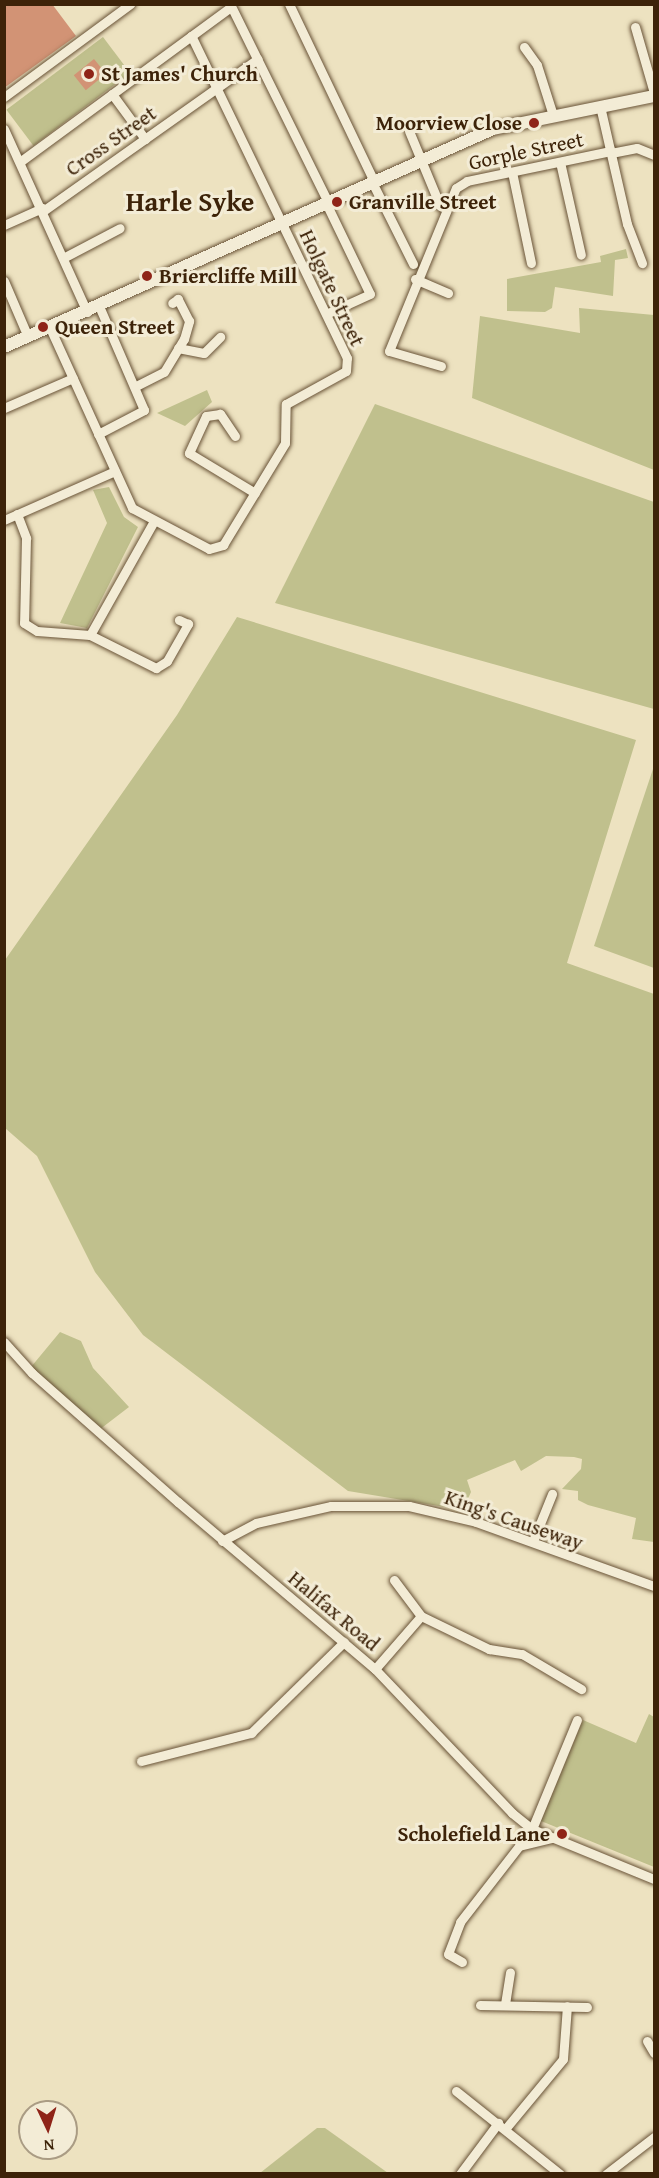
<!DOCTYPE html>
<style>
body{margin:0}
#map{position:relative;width:659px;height:2178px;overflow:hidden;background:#ede2c0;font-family:"Gentium Book Plus",serif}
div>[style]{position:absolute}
.green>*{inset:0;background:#c0c08d;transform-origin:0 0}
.building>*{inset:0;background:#d29375;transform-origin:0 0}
.roads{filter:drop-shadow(0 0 2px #695337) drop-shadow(0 0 2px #695337)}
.minor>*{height:9px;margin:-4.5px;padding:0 4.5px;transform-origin:4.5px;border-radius:4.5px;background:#f3ecd6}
.tertiary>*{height:12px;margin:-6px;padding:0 6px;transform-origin:6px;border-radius:6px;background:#f3ecd6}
.dots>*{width:16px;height:16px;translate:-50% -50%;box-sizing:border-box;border:3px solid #f3ecd6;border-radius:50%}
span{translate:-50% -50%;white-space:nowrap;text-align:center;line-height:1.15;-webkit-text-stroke:6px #f3ecd6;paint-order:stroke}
.poi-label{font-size:21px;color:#3d2309;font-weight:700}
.left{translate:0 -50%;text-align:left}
.right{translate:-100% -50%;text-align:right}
.street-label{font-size:21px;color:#3d2309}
.district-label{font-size:27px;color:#3d2309;font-weight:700}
.frame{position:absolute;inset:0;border:6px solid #3d2309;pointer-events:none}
.north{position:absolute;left:18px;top:2100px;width:60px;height:60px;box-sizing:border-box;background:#f3ecd6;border:2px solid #aa9c84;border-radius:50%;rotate:176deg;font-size:16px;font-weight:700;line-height:24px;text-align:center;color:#3d2309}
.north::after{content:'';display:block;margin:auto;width:21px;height:27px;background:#8f2418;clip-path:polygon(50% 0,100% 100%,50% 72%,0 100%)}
</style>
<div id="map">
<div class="green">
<i style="left:103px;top:37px;width:45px;height:121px;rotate:53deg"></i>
<i style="clip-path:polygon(626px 249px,628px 258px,615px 260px,613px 296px,555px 287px,552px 308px,545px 312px,507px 311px,507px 279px,601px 262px,600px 256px)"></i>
<i style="clip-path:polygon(579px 308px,654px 315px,654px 470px,472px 398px,480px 316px,580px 333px)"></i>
<i style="clip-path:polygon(207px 390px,212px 402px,185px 426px,157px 413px)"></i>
<i style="clip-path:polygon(375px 404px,654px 502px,654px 709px,275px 603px)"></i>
<i style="clip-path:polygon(109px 487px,124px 517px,138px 527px,87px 628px,60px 623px,107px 523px,93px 490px)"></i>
<i style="clip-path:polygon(237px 617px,636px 740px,567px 963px,654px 994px,654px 1542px,632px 1539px,636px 1518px,588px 1505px,578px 1500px,578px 1491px,562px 1489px,581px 1469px,582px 1459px,574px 1457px,546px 1456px,521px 1471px,515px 1460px,467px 1480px,471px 1492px,463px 1510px,348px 1491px,143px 1335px,95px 1272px,37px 1156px,5px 1128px,5px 960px,177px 715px)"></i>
<i style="clip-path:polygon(654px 766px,654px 968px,594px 946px)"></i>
<i style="clip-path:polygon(60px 1332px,81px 1341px,93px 1368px,129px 1407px,99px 1430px,31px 1367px)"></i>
<i style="clip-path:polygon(649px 1714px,654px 1717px,654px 1867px,541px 1821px,583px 1720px,636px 1743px)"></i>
<i style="clip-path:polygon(317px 2128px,325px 2128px,388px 2173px,260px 2173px)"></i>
</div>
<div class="building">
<i style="clip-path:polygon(4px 4px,52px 4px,76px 36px,4px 88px)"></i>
<i style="left:94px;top:59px;width:19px;height:26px;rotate:51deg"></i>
</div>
<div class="roads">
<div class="minor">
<i style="left:230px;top:4px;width:219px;rotate:63.7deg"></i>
<i style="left:289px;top:4px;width:194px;rotate:64.4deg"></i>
<i style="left:635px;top:27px;width:69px;rotate:73.9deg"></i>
<i style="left:524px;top:47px;width:22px;rotate:54deg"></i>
<i style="left:537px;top:65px;width:52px;rotate:72.3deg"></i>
<i style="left:112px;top:94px;width:56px;rotate:53.7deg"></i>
<i style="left:4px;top:97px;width:157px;rotate:-36.4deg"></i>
<i style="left:600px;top:106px;width:121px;rotate:77.1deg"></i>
<i style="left:627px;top:224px;width:42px;rotate:69deg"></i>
<i style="left:4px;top:129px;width:201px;rotate:65.6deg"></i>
<i style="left:409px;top:131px;width:81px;rotate:67.5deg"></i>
<i style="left:611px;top:153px;width:26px;rotate:-11deg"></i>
<i style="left:637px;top:148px;width:18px;rotate:22deg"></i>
<i style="left:21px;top:161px;width:260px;rotate:-36.3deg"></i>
<i style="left:560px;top:162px;width:95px;rotate:77.3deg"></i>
<i style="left:512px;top:172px;width:93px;rotate:78.2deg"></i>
<i style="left:371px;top:180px;width:94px;rotate:63.4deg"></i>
<i style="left:325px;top:201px;width:103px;rotate:64.2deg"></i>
<i style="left:370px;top:294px;width:48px;rotate:155.6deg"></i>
<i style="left:43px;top:211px;width:263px;rotate:-35.3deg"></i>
<i style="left:4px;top:225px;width:42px;rotate:-24.1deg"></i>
<i style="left:63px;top:258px;width:64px;rotate:-27.8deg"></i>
<i style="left:415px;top:279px;width:36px;rotate:23deg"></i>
<i style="left:4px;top:281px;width:61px;rotate:66.8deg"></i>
<i style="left:50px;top:328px;width:198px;rotate:65.5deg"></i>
<i style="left:132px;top:508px;width:87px;rotate:28deg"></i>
<i style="left:209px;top:549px;width:15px;rotate:-16deg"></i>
<i style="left:223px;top:545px;width:119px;rotate:-58.7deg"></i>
<i style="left:285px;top:443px;width:39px;rotate:-89deg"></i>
<i style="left:286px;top:404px;width:68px;rotate:-28.8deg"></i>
<i style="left:346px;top:371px;width:13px;rotate:-86deg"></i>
<i style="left:347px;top:358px;width:358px;rotate:-115.8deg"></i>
<i style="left:178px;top:348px;width:26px;rotate:11deg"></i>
<i style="left:204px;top:353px;width:23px;rotate:-45deg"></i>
<i style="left:441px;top:366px;width:54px;rotate:-163.9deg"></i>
<i style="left:389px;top:351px;width:176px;rotate:-67.7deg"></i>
<i style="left:456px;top:188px;width:13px;rotate:-32deg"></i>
<i style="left:467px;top:181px;width:147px;rotate:-11.8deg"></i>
<i style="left:136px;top:386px;width:31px;rotate:-27deg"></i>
<i style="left:164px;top:372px;width:39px;rotate:-59deg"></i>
<i style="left:184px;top:339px;width:19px;rotate:-74deg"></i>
<i style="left:189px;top:321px;width:25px;rotate:-117deg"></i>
<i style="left:178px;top:299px;width:7px;rotate:146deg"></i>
<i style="left:4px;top:408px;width:75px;rotate:-23.5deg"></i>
<i style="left:98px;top:434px;width:52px;rotate:-27.6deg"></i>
<i style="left:144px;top:410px;width:113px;rotate:-113.4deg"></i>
<i style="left:235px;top:436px;width:27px;rotate:-124deg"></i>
<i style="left:220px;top:414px;width:14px;rotate:172deg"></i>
<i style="left:206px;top:416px;width:41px;rotate:114.7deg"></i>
<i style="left:189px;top:453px;width:77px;rotate:31.2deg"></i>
<i style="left:17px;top:514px;width:26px;rotate:69deg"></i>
<i style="left:26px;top:538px;width:85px;rotate:91.3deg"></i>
<i style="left:24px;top:623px;width:15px;rotate:32deg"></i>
<i style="left:37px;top:631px;width:53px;rotate:4.3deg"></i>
<i style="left:90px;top:635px;width:131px;rotate:-60.7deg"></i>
<i style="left:4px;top:520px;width:121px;rotate:-23.8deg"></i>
<i style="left:90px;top:635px;width:74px;rotate:26.6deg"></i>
<i style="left:156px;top:668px;width:13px;rotate:-32deg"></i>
<i style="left:167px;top:661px;width:43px;rotate:-60.4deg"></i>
<i style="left:188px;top:624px;width:10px;rotate:-156deg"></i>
<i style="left:4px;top:1342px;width:42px;rotate:47.9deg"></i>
<i style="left:32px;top:1373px;width:195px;rotate:41.5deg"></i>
<i style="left:178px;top:1502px;width:258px;rotate:40.3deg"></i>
<i style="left:375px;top:1669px;width:199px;rotate:46.4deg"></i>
<i style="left:512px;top:1813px;width:26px;rotate:39deg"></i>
<i style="left:532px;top:1829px;width:132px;rotate:22.3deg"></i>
<i style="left:222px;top:1541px;width:38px;rotate:-28deg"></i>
<i style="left:256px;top:1523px;width:77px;rotate:-12.8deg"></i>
<i style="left:331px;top:1506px;width:78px"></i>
<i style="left:409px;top:1506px;width:69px;rotate:13.4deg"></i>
<i style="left:476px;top:1522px;width:189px;rotate:19.8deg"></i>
<i style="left:533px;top:1541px;width:51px;rotate:-68deg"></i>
<i style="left:421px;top:1616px;width:76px;rotate:25.9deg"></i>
<i style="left:489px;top:1649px;width:33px;rotate:9deg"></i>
<i style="left:522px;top:1654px;width:69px;rotate:30.7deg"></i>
<i style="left:375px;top:1669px;width:70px;rotate:-49deg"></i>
<i style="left:421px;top:1616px;width:45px;rotate:-126.9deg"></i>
<i style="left:141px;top:1761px;width:114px;rotate:-14.3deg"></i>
<i style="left:251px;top:1733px;width:130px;rotate:-44.4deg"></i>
<i style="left:532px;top:1829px;width:118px;rotate:-67.6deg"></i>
<i style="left:462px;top:1962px;width:16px;rotate:-150deg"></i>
<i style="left:448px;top:1954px;width:34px;rotate:-69deg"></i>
<i style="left:460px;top:1922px;width:96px;rotate:-52.2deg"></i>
<i style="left:519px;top:1846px;width:34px;rotate:-14deg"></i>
<i style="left:505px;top:2004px;width:32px;rotate:-81deg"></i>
<i style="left:480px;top:2005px;width:107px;rotate:1.1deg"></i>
<i style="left:647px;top:2041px;width:14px;rotate:60deg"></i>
<i style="left:456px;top:2091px;width:133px;rotate:38.6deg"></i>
<i style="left:506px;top:2128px;width:89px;rotate:-50.4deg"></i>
<i style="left:563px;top:2059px;width:53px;rotate:-85.7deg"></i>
<i style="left:460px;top:2174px;width:64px;rotate:-53.3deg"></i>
<i style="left:606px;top:2174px;width:61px;rotate:-37.6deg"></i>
</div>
<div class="tertiary">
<i style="left:4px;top:347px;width:535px;rotate:-24.03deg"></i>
<i style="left:493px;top:129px;width:164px;rotate:-11.6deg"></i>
</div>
</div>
<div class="dots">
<i style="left:89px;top:74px;background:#8f2418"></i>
<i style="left:534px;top:123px;background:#8f2418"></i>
<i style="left:337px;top:202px;background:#8f2418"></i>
<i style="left:147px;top:276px;background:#8f2418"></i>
<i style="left:43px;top:327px;background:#8f2418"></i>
<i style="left:562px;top:1834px;background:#8f2418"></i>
</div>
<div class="poi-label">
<span class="left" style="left:101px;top:74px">St James' Church</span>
<span class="right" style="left:522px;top:123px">Moorview Close</span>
<span class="left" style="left:349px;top:202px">Granville Street</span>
<span class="left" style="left:159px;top:276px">Briercliffe Mill</span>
<span class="left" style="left:55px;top:327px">Queen Street</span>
<span class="right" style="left:550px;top:1834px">Scholefield Lane</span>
</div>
<div class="street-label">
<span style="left:111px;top:141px;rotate:-35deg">Cross Street</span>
<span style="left:526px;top:151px;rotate:-12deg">Gorple Street</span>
<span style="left:332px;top:288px;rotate:65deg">Holgate Street</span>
<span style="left:514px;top:1520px;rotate:19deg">King's Causeway</span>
<span style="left:334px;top:1611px;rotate:40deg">Halifax Road</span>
</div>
<div class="district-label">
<span style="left:190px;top:202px">Harle Syke</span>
</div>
<div class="frame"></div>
<div class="north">N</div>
</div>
